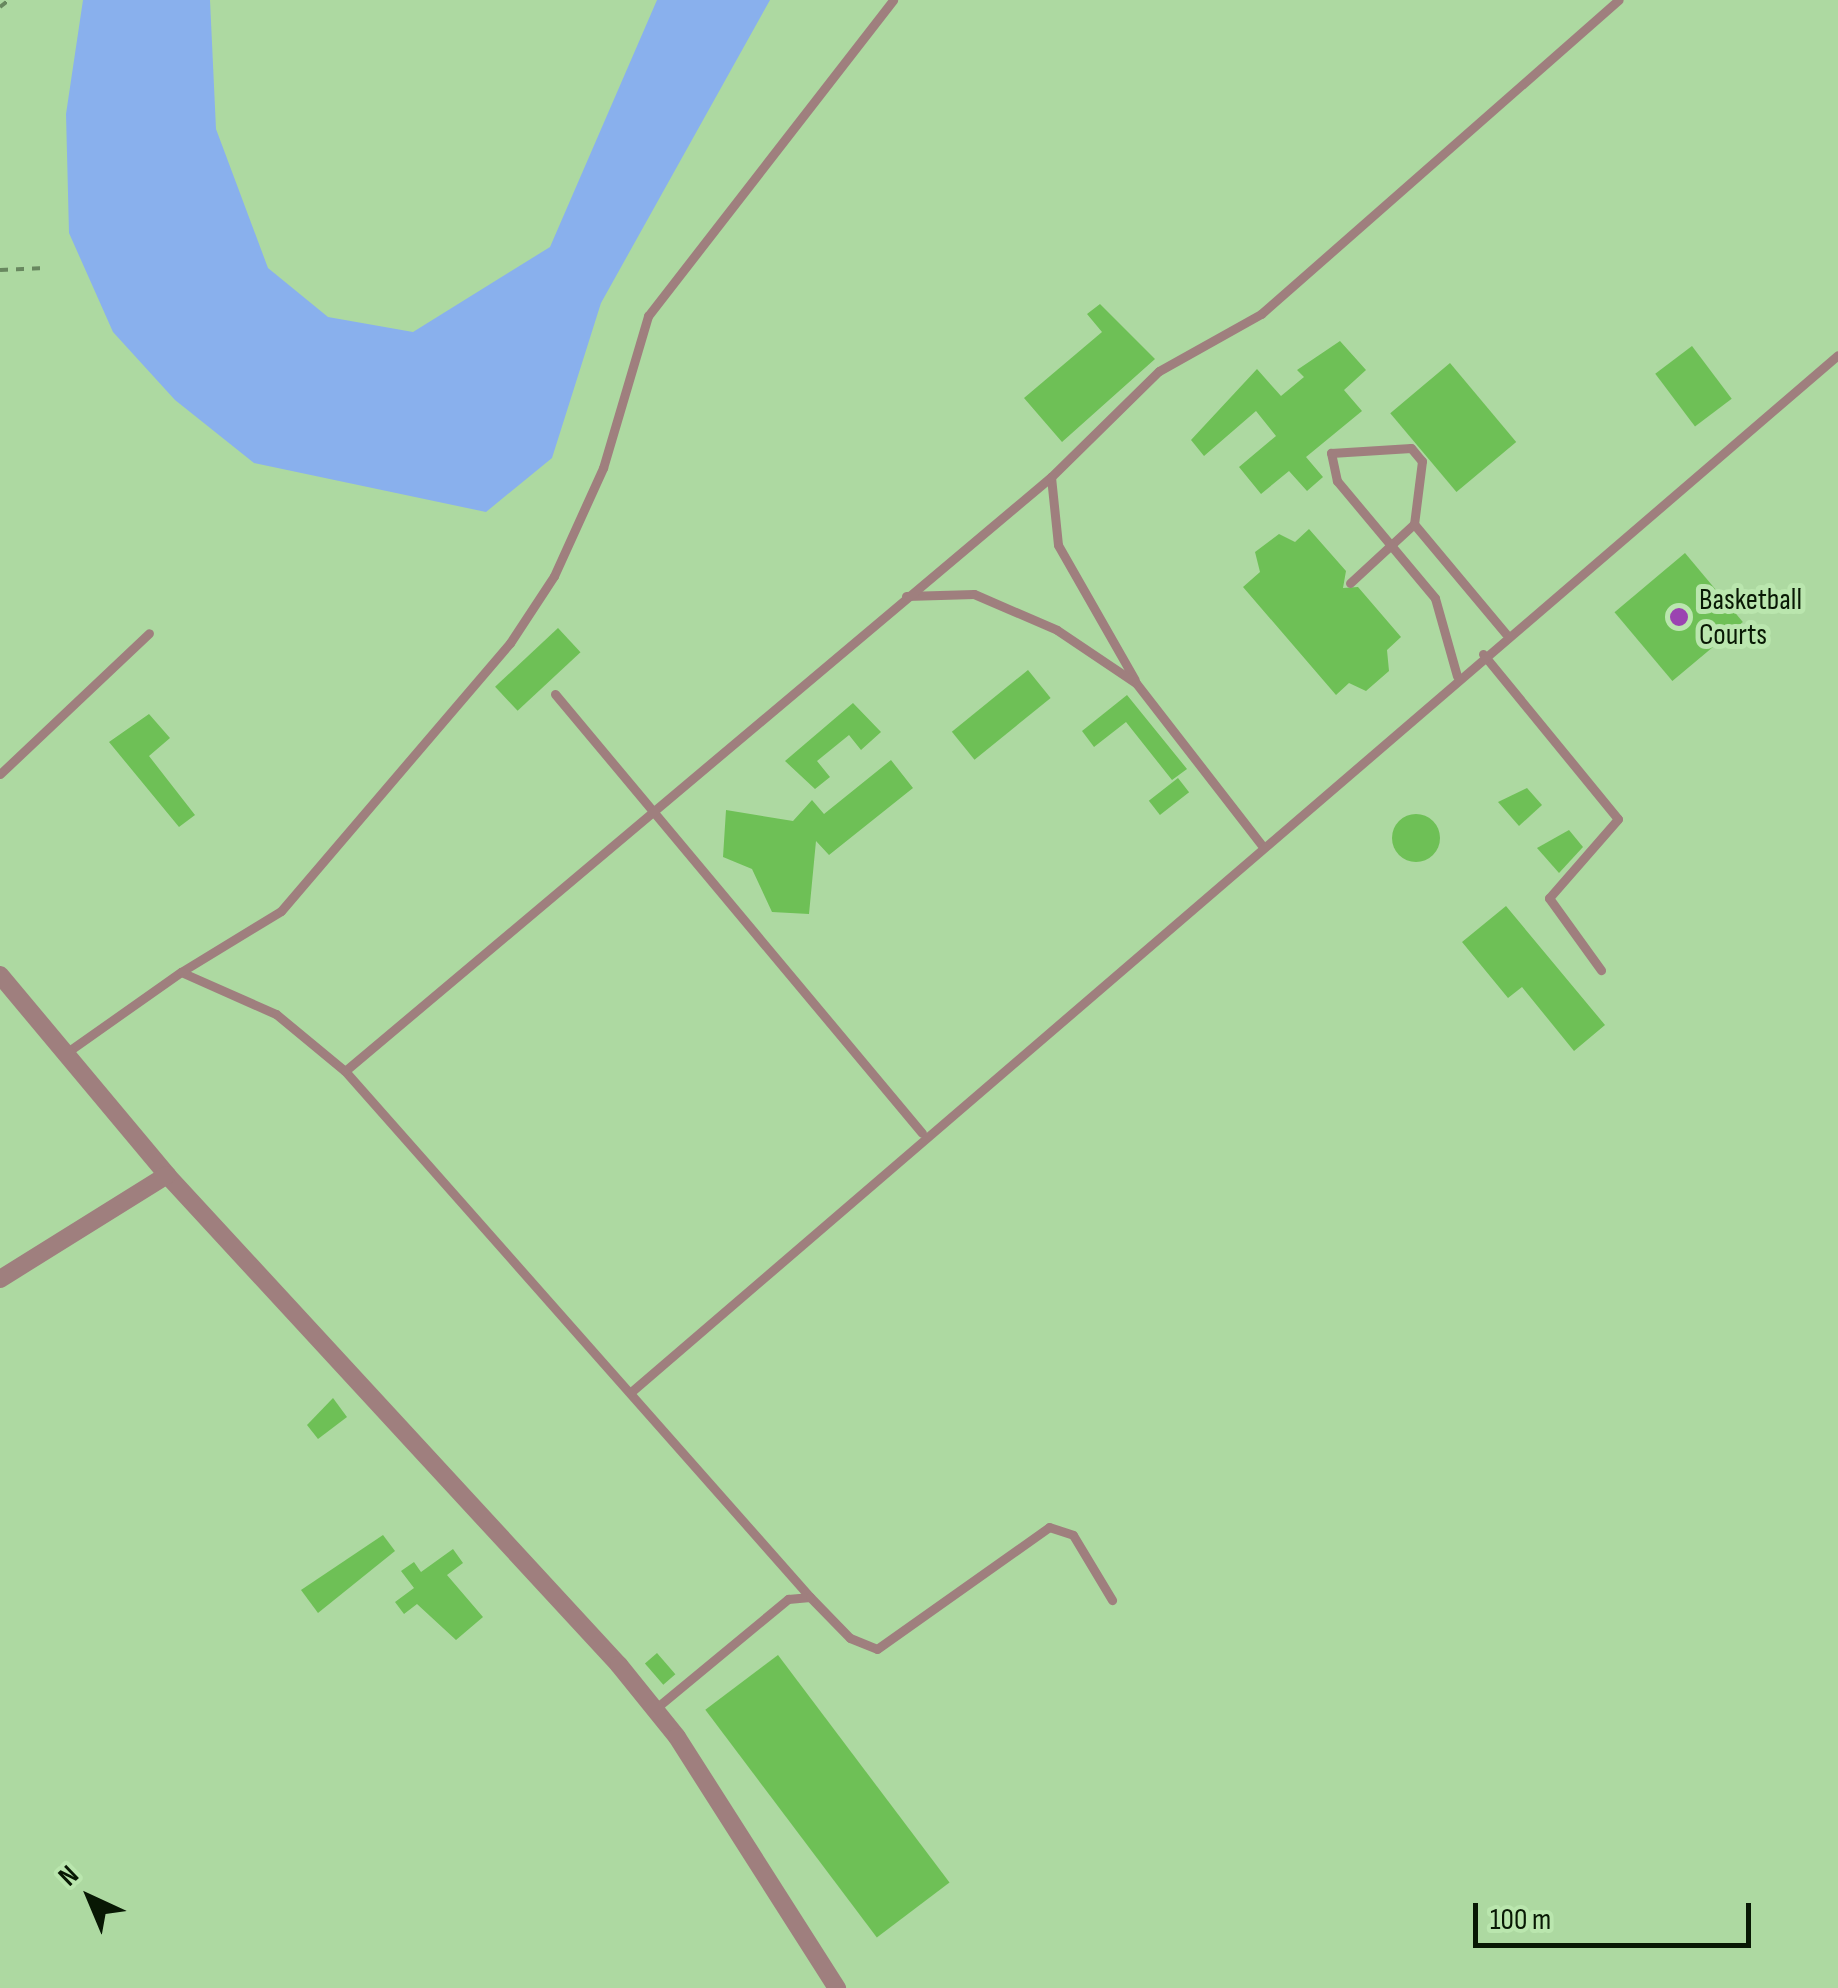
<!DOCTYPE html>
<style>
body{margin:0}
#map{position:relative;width:1838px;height:1988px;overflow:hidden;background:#add9a1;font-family:"Sofia Sans Condensed",sans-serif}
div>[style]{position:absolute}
.water>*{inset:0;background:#89b0ed}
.building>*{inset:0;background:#6ec056;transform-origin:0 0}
.round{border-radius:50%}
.path>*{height:4px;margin-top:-2px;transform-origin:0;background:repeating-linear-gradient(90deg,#68885f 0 8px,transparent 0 16px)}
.lane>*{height:9px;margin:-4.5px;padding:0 4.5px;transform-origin:4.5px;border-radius:4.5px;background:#9f7f7e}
.street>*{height:18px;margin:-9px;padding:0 9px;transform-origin:9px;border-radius:9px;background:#9f7f7e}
.dots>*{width:28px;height:28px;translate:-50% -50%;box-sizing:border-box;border:5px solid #bae6ae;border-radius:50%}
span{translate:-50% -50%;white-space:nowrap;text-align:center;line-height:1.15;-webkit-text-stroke:10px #bae6ae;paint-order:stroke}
.poi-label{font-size:30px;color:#081804}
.left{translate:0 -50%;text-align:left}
.north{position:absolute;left:40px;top:1848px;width:100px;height:100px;-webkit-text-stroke:8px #bae6ae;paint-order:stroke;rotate:316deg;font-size:28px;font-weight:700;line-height:40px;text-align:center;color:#081804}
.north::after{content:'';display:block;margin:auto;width:35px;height:45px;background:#081804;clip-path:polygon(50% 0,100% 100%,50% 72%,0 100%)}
.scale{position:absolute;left:1473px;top:1903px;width:278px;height:45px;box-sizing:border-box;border:5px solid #081804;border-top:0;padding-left:12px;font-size:30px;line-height:35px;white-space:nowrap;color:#081804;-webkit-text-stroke:8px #bae6ae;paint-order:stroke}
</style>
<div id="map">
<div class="water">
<i style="clip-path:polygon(83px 0,210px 0,216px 129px,268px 268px,328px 317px,413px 332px,550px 247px,657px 0,770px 0,601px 303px,552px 458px,486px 512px,254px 463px,175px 400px,113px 332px,69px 233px,66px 114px)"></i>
</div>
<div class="building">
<i style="clip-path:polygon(1100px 304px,1155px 359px,1062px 442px,1024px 398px,1102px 332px,1087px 314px)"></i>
<i style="clip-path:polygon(1340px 341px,1366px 370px,1344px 390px,1362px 411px,1306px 457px,1323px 477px,1307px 491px,1289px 471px,1261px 494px,1239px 467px,1276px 436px,1256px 411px,1204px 456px,1191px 440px,1257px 369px,1281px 396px,1304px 377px,1297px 370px)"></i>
<i style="left:1692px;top:346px;width:66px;height:46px;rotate:53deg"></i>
<i style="left:1450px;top:363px;width:103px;height:78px;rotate:50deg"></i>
<i style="clip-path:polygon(1309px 529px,1346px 571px,1343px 588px,1358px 587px,1401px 637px,1387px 650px,1389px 671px,1366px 691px,1349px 683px,1336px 695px,1243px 587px,1260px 572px,1255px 552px,1279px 534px,1295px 542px)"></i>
<i style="left:1685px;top:553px;width:90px;height:92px;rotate:50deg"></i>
<i style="left:558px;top:628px;width:33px;height:86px;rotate:47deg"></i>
<i style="left:1028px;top:670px;width:36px;height:98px;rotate:51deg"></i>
<i style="clip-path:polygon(1127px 695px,1187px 769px,1172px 780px,1126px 722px,1094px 747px,1082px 731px)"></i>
<i style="clip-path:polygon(853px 703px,881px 732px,861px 750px,849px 735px,817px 761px,830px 777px,815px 789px,785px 761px)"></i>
<i style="clip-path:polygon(149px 714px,170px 738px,149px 756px,195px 815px,179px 827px,109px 742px)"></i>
<i style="clip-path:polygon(891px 760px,913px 788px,829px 855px,816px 841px,809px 914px,772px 912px,752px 869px,723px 857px,726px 810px,793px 821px,812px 800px,824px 814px)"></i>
<i style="left:1178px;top:778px;width:18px;height:37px;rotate:52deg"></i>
<i style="clip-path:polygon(1527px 788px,1542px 805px,1519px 826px,1498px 802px)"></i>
<i class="round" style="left:1392px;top:814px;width:48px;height:48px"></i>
<i style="clip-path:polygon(1569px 830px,1583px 847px,1559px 873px,1537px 848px)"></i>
<i style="clip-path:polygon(1506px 906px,1605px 1025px,1574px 1051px,1522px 987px,1508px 998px,1462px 942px)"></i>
<i style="clip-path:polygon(333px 1398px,347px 1417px,318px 1439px,307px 1425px)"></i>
<i style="clip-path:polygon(383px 1535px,395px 1551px,318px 1613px,301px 1590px)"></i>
<i style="clip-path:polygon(453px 1549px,463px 1563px,447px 1575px,483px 1617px,456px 1640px,417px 1604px,404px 1614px,395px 1602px,414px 1588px,401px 1571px,414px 1562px,421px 1572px)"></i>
<i style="left:657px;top:1653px;width:28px;height:16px;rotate:49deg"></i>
<i style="left:778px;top:1655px;width:285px;height:91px;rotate:53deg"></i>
</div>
<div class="path">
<i style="left:0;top:7px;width:11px;rotate:-38deg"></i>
<i style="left:0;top:270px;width:45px;rotate:-2.5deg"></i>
</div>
<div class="lane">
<i style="left:1051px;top:477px;width:68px;rotate:84.1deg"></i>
<i style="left:1058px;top:545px;width:155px;rotate:60.3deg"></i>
<i style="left:1350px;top:583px;width:87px;rotate:-42.7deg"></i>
<i style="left:906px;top:596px;width:68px;rotate:-1.7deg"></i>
<i style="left:974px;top:594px;width:90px;rotate:23.4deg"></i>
<i style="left:1057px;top:630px;width:95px;rotate:33.9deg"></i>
<i style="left:1136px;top:683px;width:204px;rotate:52.2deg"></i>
<i style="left:1483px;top:654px;width:213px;rotate:50.7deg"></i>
<i style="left:1618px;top:819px;width:105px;rotate:131.1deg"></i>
<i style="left:1549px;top:898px;width:89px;rotate:54.2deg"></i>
<i style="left:1457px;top:676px;width:81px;rotate:-105.8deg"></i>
<i style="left:1435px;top:598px;width:153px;rotate:-129.9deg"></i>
<i style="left:1337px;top:481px;width:29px;rotate:-102deg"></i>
<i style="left:1331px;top:453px;width:80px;rotate:-3.6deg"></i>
<i style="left:1411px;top:448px;width:17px;rotate:50deg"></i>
<i style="left:1422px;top:461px;width:64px;rotate:97.2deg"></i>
<i style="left:1414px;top:524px;width:143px;rotate:50.1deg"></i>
<i style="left:555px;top:694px;width:572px;rotate:50.1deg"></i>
<i style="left:0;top:774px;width:205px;rotate:-43.4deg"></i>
<i style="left:181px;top:972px;width:117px;rotate:-31.4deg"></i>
<i style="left:281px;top:911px;width:353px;rotate:-49.5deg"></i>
<i style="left:510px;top:643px;width:80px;rotate:-56.7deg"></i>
<i style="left:554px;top:576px;width:119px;rotate:-65.6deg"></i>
<i style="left:603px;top:468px;width:159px;rotate:-73.5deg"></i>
<i style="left:648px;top:316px;width:400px;rotate:-52.2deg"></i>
<i style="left:66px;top:1053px;width:141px;rotate:-35.2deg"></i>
<i style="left:181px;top:972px;width:104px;rotate:23.9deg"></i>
<i style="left:276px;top:1014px;width:89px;rotate:39.6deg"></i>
<i style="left:345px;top:1071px;width:702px;rotate:48.52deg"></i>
<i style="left:345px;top:1071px;width:923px;rotate:-40.08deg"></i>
<i style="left:1051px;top:477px;width:151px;rotate:-44.5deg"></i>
<i style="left:1159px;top:371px;width:117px;rotate:-29.2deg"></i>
<i style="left:1261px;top:314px;width:476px;rotate:-41.3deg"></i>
<i style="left:631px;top:1392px;width:1591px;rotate:-40.67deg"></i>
<i style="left:655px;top:1709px;width:173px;rotate:-39.6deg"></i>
<i style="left:788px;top:1599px;width:22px;rotate:-5deg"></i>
<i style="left:810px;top:1597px;width:57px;rotate:45.7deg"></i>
<i style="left:850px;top:1638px;width:29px;rotate:22deg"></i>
<i style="left:877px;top:1649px;width:211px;rotate:-35.3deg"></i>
<i style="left:1049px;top:1527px;width:25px;rotate:18deg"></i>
<i style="left:1073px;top:1535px;width:76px;rotate:59deg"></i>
</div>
<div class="street">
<i style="left:0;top:975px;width:261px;rotate:50.1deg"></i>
<i style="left:167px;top:1175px;width:667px;rotate:47.31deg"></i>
<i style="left:619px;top:1665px;width:92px;rotate:51.1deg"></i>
<i style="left:677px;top:1737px;width:298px;rotate:57.5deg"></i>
<i style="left:0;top:1279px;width:197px;rotate:-31.9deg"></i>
</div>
<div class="dots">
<i style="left:1679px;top:617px;background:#9b44b1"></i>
</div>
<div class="poi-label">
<span class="left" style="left:1699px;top:617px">Basketball<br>Courts</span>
</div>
<div class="north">N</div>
<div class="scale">100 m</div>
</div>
